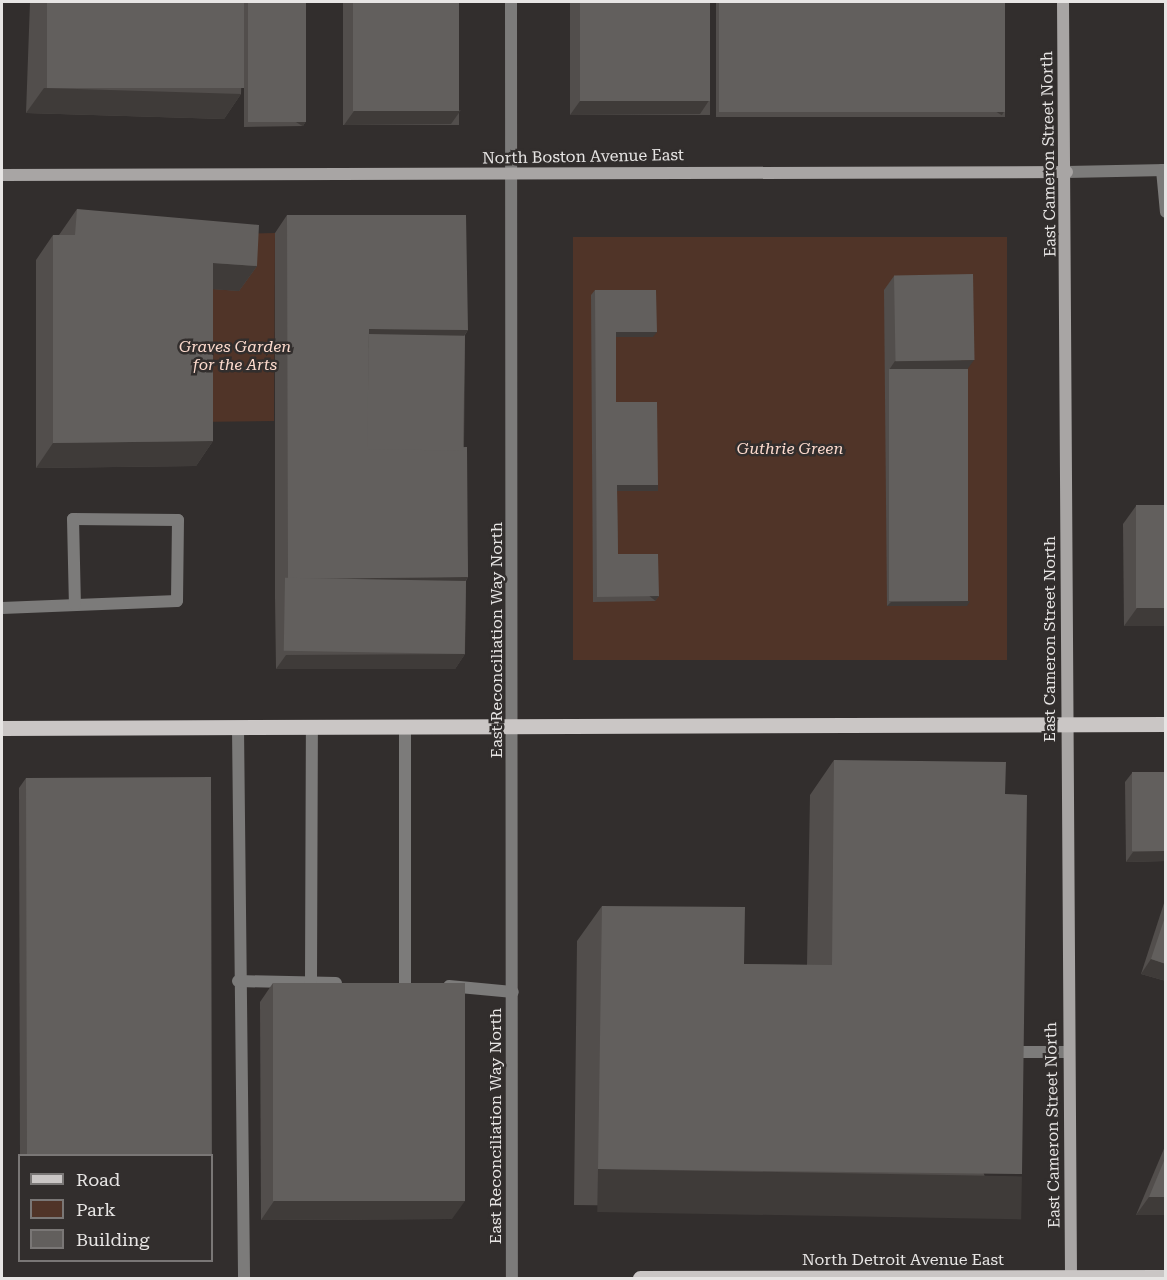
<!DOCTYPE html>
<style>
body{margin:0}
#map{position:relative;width:1167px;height:1280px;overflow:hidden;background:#322e2d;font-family:"Roboto Serif",serif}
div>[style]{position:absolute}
.green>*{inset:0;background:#503428;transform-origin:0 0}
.lane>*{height:12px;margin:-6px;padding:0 6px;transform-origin:6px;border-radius:6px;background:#7c7b7a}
.street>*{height:12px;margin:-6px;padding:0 6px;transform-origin:6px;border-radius:6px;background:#7c7b7a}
.secondary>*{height:12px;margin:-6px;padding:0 6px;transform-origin:6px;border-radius:6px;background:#a8a5a4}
.primary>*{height:15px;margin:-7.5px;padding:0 7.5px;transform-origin:7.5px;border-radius:7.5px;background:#cac6c5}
.wall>*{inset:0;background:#524e4c;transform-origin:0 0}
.shaded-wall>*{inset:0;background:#3f3b39;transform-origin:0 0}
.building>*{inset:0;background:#625f5d;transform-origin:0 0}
span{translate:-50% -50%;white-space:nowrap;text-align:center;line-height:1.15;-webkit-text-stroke:5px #322e2d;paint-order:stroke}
.street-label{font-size:16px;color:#e7e5e4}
.park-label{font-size:16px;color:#fcdacd;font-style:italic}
.frame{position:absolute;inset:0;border:3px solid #e7e5e4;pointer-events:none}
.legend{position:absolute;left:18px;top:1154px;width:195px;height:108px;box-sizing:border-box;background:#322e2d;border:2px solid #7a7776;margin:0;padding:8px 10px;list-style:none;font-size:18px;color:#e7e5e4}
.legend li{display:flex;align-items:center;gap:12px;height:30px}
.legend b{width:30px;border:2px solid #7a7776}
</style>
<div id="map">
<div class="green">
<i style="clip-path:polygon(275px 233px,274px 421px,196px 422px,195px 288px,241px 234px)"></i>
<i style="left:1007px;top:237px;width:423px;height:434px;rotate:90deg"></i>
</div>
<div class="lane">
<i style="left:1162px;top:170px;width:42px;rotate:84.6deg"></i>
<i style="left:2px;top:608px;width:175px;rotate:-2.3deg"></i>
<i style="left:177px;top:601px;width:81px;rotate:-89.3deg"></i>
<i style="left:178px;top:520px;width:105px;rotate:-179.5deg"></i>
<i style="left:73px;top:519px;width:86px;rotate:88.7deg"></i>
<i style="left:238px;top:728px;width:550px;rotate:89.37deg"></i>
<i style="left:238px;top:981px;width:98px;rotate:1.2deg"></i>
<i style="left:311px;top:983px;width:255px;rotate:-89.8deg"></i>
<i style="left:405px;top:985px;width:257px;rotate:-90deg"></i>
<i style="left:449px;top:986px;width:64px;rotate:5.4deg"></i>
<i style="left:1009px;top:1052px;width:60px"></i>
</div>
<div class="street">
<i style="left:511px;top:2px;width:1276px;rotate:89.96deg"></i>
<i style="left:1067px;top:172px;width:99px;rotate:-1.2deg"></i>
</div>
<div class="secondary">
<i style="left:1063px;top:2px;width:1275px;rotate:89.64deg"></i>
<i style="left:2px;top:175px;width:1065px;rotate:-0.16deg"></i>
</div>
<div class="primary">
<i style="left:2px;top:728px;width:1164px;rotate:-0.2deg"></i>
<i style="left:640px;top:1278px;width:526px;rotate:-0.11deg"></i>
</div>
<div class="wall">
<i style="clip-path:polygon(30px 2px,306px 2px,306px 121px,303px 126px,244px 127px,244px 12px,241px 94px,224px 119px,26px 113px)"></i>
<i style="left:343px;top:2px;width:116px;height:123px"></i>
<i style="left:570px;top:2px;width:140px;height:113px"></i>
<i style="left:716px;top:2px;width:289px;height:115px"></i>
<i style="clip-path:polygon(77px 209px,257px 266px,239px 291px,213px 289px,213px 441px,196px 466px,36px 468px,36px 260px,53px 235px,59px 235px)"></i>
<i style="clip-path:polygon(287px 215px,468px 330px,465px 335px,464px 447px,468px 577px,466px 581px,465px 654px,455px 669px,276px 669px,275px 597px,275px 233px)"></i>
<i style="clip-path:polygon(894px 276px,968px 369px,967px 606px,887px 606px,884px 290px)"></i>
<i style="clip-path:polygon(595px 290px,653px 337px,616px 337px,616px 402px,658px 485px,655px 490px,617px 490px,618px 554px,659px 596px,655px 601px,593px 602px,591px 295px)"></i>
<i style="clip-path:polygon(1166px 505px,1166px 626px,1124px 626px,1123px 524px,1136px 506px)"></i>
<i style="clip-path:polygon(834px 760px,997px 1210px,574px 1205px,577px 941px,602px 906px,744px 964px,807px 965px,810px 795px)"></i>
<i style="clip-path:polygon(1166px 772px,1166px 861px,1126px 862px,1125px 782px,1132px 773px)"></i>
<i style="clip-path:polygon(26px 778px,212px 1155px,20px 1155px,19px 788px)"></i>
<i style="clip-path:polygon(1166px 897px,1166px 981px,1141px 974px)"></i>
<i style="clip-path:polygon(273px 983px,452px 1219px,261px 1220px,260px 1002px)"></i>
<i style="clip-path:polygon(1166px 1144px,1166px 1215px,1136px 1215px)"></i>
</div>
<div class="shaded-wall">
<i style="clip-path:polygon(44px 88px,241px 94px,224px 119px,26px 113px)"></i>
<i style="clip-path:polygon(710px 99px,700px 114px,570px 115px,580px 101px)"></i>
<i style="clip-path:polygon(461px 110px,451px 124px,344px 125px,354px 111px)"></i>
<i style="left:1005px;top:110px;width:6px;height:285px;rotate:121deg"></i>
<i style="left:306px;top:121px;width:6px;height:58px;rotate:121deg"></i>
<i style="clip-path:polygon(213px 263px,257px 266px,239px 291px,195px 288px)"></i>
<i style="clip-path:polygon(369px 329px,468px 330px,455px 349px,366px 348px)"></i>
<i style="clip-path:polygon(616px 332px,657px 332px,653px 337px,612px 337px)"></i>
<i style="clip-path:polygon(974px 360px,964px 374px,889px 370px,895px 361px)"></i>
<i style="clip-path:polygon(213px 441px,196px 466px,36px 468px,53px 443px)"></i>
<i style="left:617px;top:485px;width:41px;height:6px"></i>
<i style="clip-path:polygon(468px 577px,456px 595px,285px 583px,288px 579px)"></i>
<i style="left:659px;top:596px;width:6px;height:62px;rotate:129deg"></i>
<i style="clip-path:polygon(970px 601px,967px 606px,887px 606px,891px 602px)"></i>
<i style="clip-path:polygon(1137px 608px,1166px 608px,1166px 626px,1124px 626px)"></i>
<i style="clip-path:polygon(465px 654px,455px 669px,276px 669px,286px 655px)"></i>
<i style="clip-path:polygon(1166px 851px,1166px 861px,1126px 862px,1133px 852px)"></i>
<i style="clip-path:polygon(1151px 959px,1166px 964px,1166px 981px,1141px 974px)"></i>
<i style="left:598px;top:1169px;width:424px;height:43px;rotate:1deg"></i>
<i style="clip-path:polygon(1149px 1197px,1166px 1197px,1166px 1215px,1136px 1215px)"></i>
<i style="clip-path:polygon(274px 1201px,465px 1201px,452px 1219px,261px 1220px)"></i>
</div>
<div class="building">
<i style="left:47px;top:2px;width:197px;height:86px"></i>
<i style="left:248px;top:2px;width:58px;height:120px"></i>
<i style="left:353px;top:2px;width:106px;height:109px"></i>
<i style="left:580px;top:2px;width:130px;height:99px"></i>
<i style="left:719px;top:2px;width:286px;height:110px"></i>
<i style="clip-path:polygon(77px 209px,259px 225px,257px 266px,213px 263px,213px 441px,53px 443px,53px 235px,75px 235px)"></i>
<i style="clip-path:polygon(287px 215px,466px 215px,468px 330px,369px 329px,368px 449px,467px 447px,468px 577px,288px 579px)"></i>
<i style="left:973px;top:274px;width:86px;height:79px;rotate:89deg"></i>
<i style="clip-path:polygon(595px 290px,656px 290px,657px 332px,616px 332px,616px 402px,657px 402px,658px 485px,617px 485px,618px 554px,658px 554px,659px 596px,597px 597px)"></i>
<i style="left:369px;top:334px;width:96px;height:115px;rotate:1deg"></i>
<i style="left:968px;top:369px;width:232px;height:79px;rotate:90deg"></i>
<i style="left:1166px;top:505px;width:103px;height:30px;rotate:90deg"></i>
<i style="left:466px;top:581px;width:73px;height:181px;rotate:91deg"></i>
<i style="clip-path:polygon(834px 760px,1006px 762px,1005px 794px,1027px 795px,1022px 1174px,598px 1169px,602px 906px,745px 907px,744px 964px,832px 965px)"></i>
<i style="left:1166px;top:772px;width:79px;height:34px;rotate:90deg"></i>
<i style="clip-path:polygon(211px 777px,212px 1213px,212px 1155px,27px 1155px,26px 778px)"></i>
<i style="clip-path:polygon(1166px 914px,1166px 964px,1151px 959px)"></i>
<i style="left:273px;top:983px;width:192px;height:218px"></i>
<i style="clip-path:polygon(1166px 1156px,1166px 1197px,1149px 1197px)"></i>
</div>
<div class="street-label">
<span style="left:1049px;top:154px;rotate:-91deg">East Cameron Street North</span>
<span style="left:583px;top:157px;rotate:-1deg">North Boston Avenue East</span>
<span style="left:1050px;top:639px;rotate:-90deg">East Cameron Street North</span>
<span style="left:497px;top:640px;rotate:-90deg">East Reconciliation Way North</span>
<span style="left:1053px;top:1125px;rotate:-91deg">East Cameron Street North</span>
<span style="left:496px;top:1126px;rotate:-90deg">East Reconciliation Way North</span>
<span style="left:903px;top:1260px">North Detroit Avenue East</span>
</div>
<div class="park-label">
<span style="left:235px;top:356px">Graves Garden<br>for the Arts</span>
<span style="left:790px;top:449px">Guthrie Green</span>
</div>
<div class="frame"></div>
<ul class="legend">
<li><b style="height:8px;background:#cac6c5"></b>Road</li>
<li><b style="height:16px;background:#503428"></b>Park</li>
<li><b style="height:16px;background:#625f5d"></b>Building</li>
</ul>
</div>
